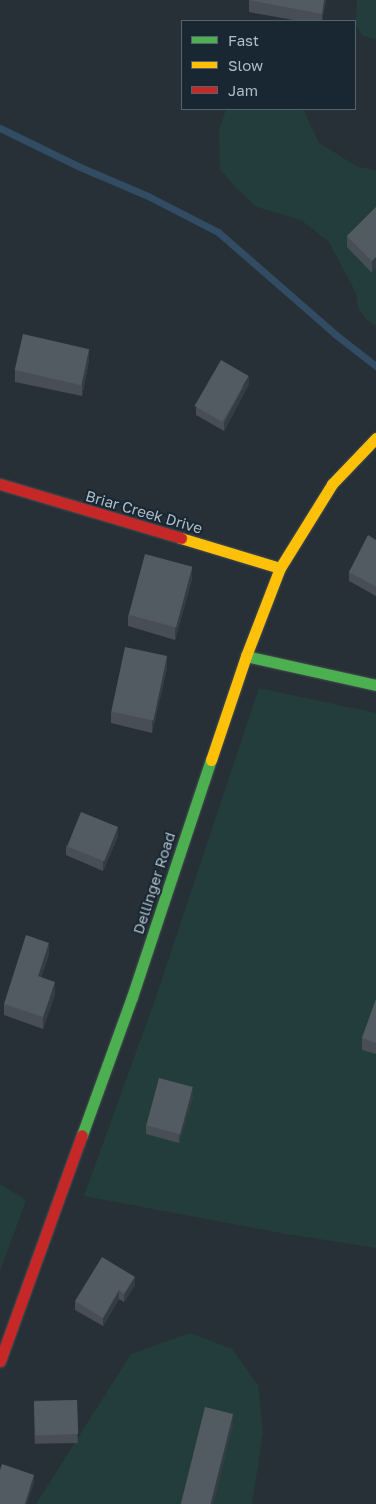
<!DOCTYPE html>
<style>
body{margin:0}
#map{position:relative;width:376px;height:1504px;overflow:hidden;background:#273037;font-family:"Golos Text",sans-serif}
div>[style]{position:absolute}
.green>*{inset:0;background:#233d3d}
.stream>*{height:7px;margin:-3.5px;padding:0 3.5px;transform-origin:3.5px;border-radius:3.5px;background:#314c63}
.roads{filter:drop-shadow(0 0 1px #454c51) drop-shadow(0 0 1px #454c51)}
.fast>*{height:11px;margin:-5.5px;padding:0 5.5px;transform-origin:5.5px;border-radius:5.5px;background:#4caf50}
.slow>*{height:11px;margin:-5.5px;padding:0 5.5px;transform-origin:5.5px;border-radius:5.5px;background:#ffc107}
.jam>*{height:11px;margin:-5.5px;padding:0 5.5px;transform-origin:5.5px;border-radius:5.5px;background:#c62828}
.wall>*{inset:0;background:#474e56;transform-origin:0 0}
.shaded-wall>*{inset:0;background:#353d44}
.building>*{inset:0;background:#525a62;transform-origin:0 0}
span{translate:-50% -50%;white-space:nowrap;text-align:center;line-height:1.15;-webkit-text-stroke:4px #192732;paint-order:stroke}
.street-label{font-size:15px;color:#afbdc9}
.legend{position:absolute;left:181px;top:20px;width:175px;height:90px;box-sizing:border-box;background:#192732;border:1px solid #55636e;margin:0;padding:6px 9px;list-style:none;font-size:15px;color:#afbdc9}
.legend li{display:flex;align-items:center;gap:10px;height:25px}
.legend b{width:25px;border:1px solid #55636e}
</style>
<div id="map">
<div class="green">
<i style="clip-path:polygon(357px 0,376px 0,376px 40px,362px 35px,356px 25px)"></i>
<i style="clip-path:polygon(226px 109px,303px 109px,319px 143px,358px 167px,376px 170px,376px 326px,367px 320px,358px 308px,356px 293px,329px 242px,301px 220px,257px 207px,237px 189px,220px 169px,219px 131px)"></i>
<i style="clip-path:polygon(259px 688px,376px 713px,376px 1248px,281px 1233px,84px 1196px,156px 997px)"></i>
<i style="clip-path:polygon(0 1184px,26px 1200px,0 1271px)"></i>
<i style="clip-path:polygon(190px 1333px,232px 1349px,258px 1385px,263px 1432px,252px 1504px,36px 1504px,131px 1354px)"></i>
</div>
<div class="stream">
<i style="left:0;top:128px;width:89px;rotate:26deg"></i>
<i style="left:80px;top:167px;width:74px;rotate:23.1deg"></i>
<i style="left:148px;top:196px;width:79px;rotate:27.2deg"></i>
<i style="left:218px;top:232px;width:157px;rotate:41.1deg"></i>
<i style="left:336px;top:335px;width:51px;rotate:37.8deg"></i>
</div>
<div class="roads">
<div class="fast">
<i style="left:246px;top:656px;width:133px;rotate:12.6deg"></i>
<i style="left:82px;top:1135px;width:147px;rotate:-70.1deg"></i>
<i style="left:132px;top:997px;width:250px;rotate:-71.6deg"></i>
</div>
<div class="slow">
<i style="left:181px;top:538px;width:103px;rotate:16.9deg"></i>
<i style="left:211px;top:760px;width:110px;rotate:-71.4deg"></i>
<i style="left:246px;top:656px;width:94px;rotate:-68.9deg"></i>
<i style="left:280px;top:568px;width:99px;rotate:-58.2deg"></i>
<i style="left:332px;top:484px;width:64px;rotate:-46.3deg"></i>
</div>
<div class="jam">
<i style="left:0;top:484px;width:189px;rotate:16.6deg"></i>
<i style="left:0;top:1361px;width:240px;rotate:-70.1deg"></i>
</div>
</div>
<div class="wall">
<i style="clip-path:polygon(249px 0,326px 0,322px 21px,299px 21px,249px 12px)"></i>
<i style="clip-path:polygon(376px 207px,372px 273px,347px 247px,347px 236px)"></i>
<i style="clip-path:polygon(89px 361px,82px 396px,15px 382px,15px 370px)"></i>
<i style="clip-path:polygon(249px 384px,224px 431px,196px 415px,196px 407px)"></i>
<i style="clip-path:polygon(376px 540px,376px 596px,349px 581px,349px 572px)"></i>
<i style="clip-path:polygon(192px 579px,175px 640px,128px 626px,128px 615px)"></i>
<i style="clip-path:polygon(167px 668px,152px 733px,111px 723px,111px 712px)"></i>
<i style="clip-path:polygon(118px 836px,103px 871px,66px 855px,66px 846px)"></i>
<i style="clip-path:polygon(49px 954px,41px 977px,55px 994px,43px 1029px,4px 1015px,4px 1004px)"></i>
<i style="clip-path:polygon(376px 999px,376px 1054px,362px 1050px,362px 1038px)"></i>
<i style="clip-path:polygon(193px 1096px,179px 1143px,146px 1134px,146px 1125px)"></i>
<i style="clip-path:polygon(135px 1285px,124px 1302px,119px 1299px,103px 1326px,75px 1310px,75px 1301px)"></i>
<i style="left:77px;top:1400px;width:43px;height:43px;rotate:89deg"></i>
</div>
<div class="shaded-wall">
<i style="clip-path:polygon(324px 0,326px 0,322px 21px,322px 14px)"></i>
<i style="clip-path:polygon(376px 257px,376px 269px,372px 273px,372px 261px)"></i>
<i style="clip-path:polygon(89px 349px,89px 361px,82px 396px,82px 384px)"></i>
<i style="clip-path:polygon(249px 376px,249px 384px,224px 431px,224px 422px)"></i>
<i style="clip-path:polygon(192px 567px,192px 579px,175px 640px,175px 628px)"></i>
<i style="clip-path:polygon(167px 656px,167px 668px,152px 733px,152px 721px)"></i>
<i style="clip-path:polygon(118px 827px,118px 836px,103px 871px,103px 862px)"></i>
<i style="clip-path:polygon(49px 943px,49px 954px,38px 988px,38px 976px)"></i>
<i style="clip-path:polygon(55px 982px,55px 994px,43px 1029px,43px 1017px)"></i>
<i style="clip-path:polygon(193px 1087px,193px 1096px,179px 1143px,179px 1135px)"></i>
<i style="clip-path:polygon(135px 1277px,135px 1285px,124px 1302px,124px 1294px)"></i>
<i style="clip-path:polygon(119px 1290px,119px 1299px,103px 1326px,103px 1318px)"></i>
<i style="clip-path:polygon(233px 1414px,233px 1425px,214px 1504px,211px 1504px)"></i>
<i style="clip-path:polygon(34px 1475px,34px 1483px,27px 1504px,25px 1504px)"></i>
</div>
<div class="building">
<i style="clip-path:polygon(249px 0,324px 0,322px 14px)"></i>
<i style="clip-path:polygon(376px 207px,376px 257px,372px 261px,347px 236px)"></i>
<i style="left:23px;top:334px;width:68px;height:37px;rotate:13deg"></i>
<i style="left:221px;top:360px;width:32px;height:53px;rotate:30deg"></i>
<i style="clip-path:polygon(368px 535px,376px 540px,376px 587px,349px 572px)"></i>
<i style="left:145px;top:554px;width:49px;height:63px;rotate:15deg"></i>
<i style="left:125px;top:647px;width:43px;height:66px;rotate:12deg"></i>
<i style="left:81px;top:812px;width:40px;height:37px;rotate:22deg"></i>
<i style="clip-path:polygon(26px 935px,49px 943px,38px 976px,55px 982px,43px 1017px,4px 1004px)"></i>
<i style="clip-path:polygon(376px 999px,376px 1043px,362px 1038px)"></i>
<i style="left:159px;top:1078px;width:35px;height:49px;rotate:15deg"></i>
<i style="clip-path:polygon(102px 1257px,135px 1277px,124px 1294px,119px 1290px,103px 1318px,75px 1301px)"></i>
<i style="left:77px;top:1400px;width:34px;height:43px;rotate:88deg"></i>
<i style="left:205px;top:1407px;width:29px;height:100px;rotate:14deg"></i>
<i style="clip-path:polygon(2px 1464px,34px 1475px,25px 1504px,0 1504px,0 1470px)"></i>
</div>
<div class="street-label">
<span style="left:144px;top:512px;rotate:16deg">Briar Creek Drive</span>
<span style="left:154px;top:883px;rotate:-72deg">Dellinger Road</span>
</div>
<ul class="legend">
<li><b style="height:6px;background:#4caf50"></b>Fast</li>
<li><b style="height:6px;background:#ffc107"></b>Slow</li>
<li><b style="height:6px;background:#c62828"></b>Jam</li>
</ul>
</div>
